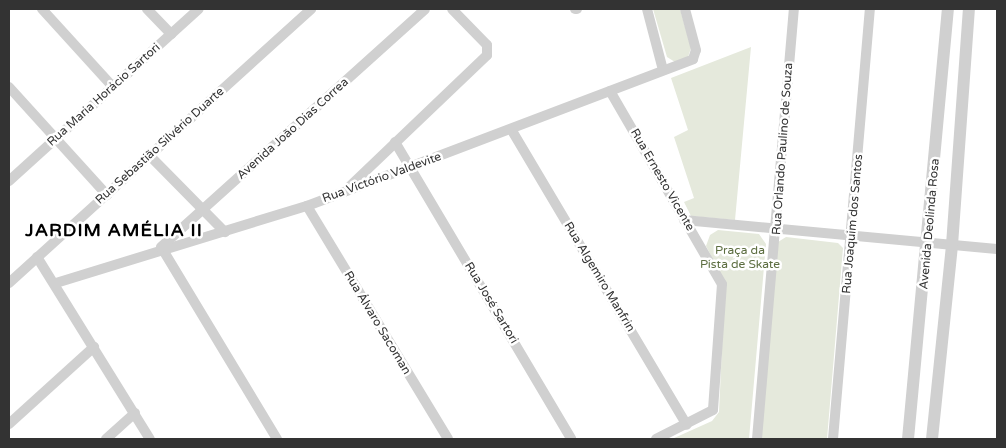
<!DOCTYPE html>
<meta charset="utf-8">
<style>
body{margin:0}
#map{position:relative;width:1006px;height:448px;overflow:hidden;background:#fff;font-family:"Varela Round",sans-serif}
div>[style]{position:absolute}
.green>*{inset:0;background:#e5e9dc}
.minor>*{height:10px;margin:-5px;padding:0 5px;transform-origin:5px;border-radius:5px;background:#d0d0d0}
.tertiary>*{height:12px;margin:-6px;padding:0 6px;transform-origin:6px;border-radius:6px;background:#d0d0d0}
span{translate:-50% -50%;white-space:nowrap;text-align:center;line-height:1.15;-webkit-text-stroke:5px #fff;paint-order:stroke}
.street-label{font-size:12px;color:#333}
.park-label{font-size:12px;color:#5d6e41}
.district-label{font-size:18px;color:#000;font-weight:700;letter-spacing:1px}
.frame{position:absolute;inset:0;border:10px solid #333;pointer-events:none}
</style>
<div id="map">
<div class="green">
<i style="clip-path:polygon(653px 9px,680px 9px,691px 48px,688px 57px,675px 62px,667px 57px)"></i>
<i style="clip-path:polygon(751px 47px,735px 220px,691px 216px,684px 202px,694px 198px,674px 137px,688px 130px,671px 78px)"></i>
<i style="clip-path:polygon(718px 230px,759px 234px,766px 244px,749px 439px,672px 439px,712px 421px,719px 412px,725px 283px,706px 246px,710px 235px)"></i>
<i style="clip-path:polygon(786px 237px,838px 243px,843px 248px,827px 439px,761px 439px,778px 242px)"></i>
</div>
<div class="minor">
<i style="left:42px;top:9px;width:105px;rotate:47.7deg"></i>
<i style="left:147px;top:9px;width:35px;rotate:46deg"></i>
<i style="left:575px;top:9px;width:2px"></i>
<i style="left:647px;top:9px;width:63px;rotate:75.3deg"></i>
<i style="left:9px;top:87px;width:146px;rotate:47.8deg"></i>
<i style="left:610px;top:91px;width:223px;rotate:59.9deg"></i>
<i style="left:722px;top:284px;width:126px;rotate:94.1deg"></i>
<i style="left:713px;top:410px;width:64px;rotate:153deg"></i>
<i style="left:511px;top:129px;width:344px;rotate:59.3deg"></i>
<i style="left:395px;top:142px;width:345px;rotate:59.3deg"></i>
<i style="left:150px;top:156px;width:107px;rotate:45.4deg"></i>
<i style="left:9px;top:181px;width:256px;rotate:-42.2deg"></i>
<i style="left:349px;top:187px;width:191px;rotate:-43.7deg"></i>
<i style="left:487px;top:55px;width:10px;rotate:-90deg"></i>
<i style="left:487px;top:45px;width:50px;rotate:-134.2deg"></i>
<i style="left:307px;top:206px;width:272px;rotate:58.8deg"></i>
<i style="left:684px;top:220px;width:314px;rotate:5.3deg"></i>
<i style="left:37px;top:257px;width:214px;rotate:58.2deg"></i>
<i style="left:9px;top:283px;width:408px;rotate:-42.2deg"></i>
<i style="left:56px;top:283px;width:263px;rotate:-17.1deg"></i>
<i style="left:307px;top:206px;width:413px;rotate:-20.8deg"></i>
<i style="left:693px;top:59px;width:9px;rotate:-72deg"></i>
<i style="left:696px;top:50px;width:42px;rotate:-105deg"></i>
<i style="left:9px;top:424px;width:115px;rotate:-42.2deg"></i>
<i style="left:106px;top:439px;width:39px;rotate:-42deg"></i>
<i style="left:277px;top:439px;width:224px;rotate:-121.1deg"></i>
<i style="left:161px;top:247px;width:355px;rotate:-42deg"></i>
<i style="left:757px;top:439px;width:432px;rotate:-85.1deg"></i>
<i style="left:833px;top:439px;width:432px;rotate:-85.1deg"></i>
</div>
<div class="tertiary">
<i style="left:908px;top:439px;width:432px;rotate:-84.7deg"></i>
<i style="left:932px;top:439px;width:195px;rotate:-84.1deg"></i>
<i style="left:952px;top:245px;width:237px;rotate:-85.9deg"></i>
</div>
<div class="street-label">
<span style="left:104px;top:95px;rotate:-42deg">Rua Maria Horácio Sartori</span>
<span style="left:293px;top:129px;rotate:-42deg">Avenida João Dias Correa</span>
<span style="left:160px;top:146px;rotate:-42deg">Rua Sebastião Silvério Duarte</span>
<span style="left:783px;top:149px;rotate:-86deg">Rua Orlando Paulino de Souza</span>
<span style="left:382px;top:178px;rotate:-20deg">Rua Victório Valdevite</span>
<span style="left:662px;top:180px;rotate:60deg">Rua Ernesto Vicente</span>
<span style="left:853px;top:224px;rotate:-85deg">Rua Joaquim dos Santos</span>
<span style="left:930px;top:224px;rotate:-85deg">Avenida Deolinda Rosa</span>
<span style="left:599px;top:277px;rotate:59deg">Rua Algemiro Manfrin</span>
<span style="left:491px;top:303px;rotate:59deg">Rua José Sartori</span>
<span style="left:377px;top:323px;rotate:59deg">Rua Álvaro Sacoman</span>
</div>
<div class="park-label">
<span style="left:740px;top:258px">Praça da<br>Pista de Skate</span>
</div>
<div class="district-label">
<span style="left:114px;top:230px">JARDIM AMÉLIA II</span>
</div>
<div class="frame"></div>
</div>
